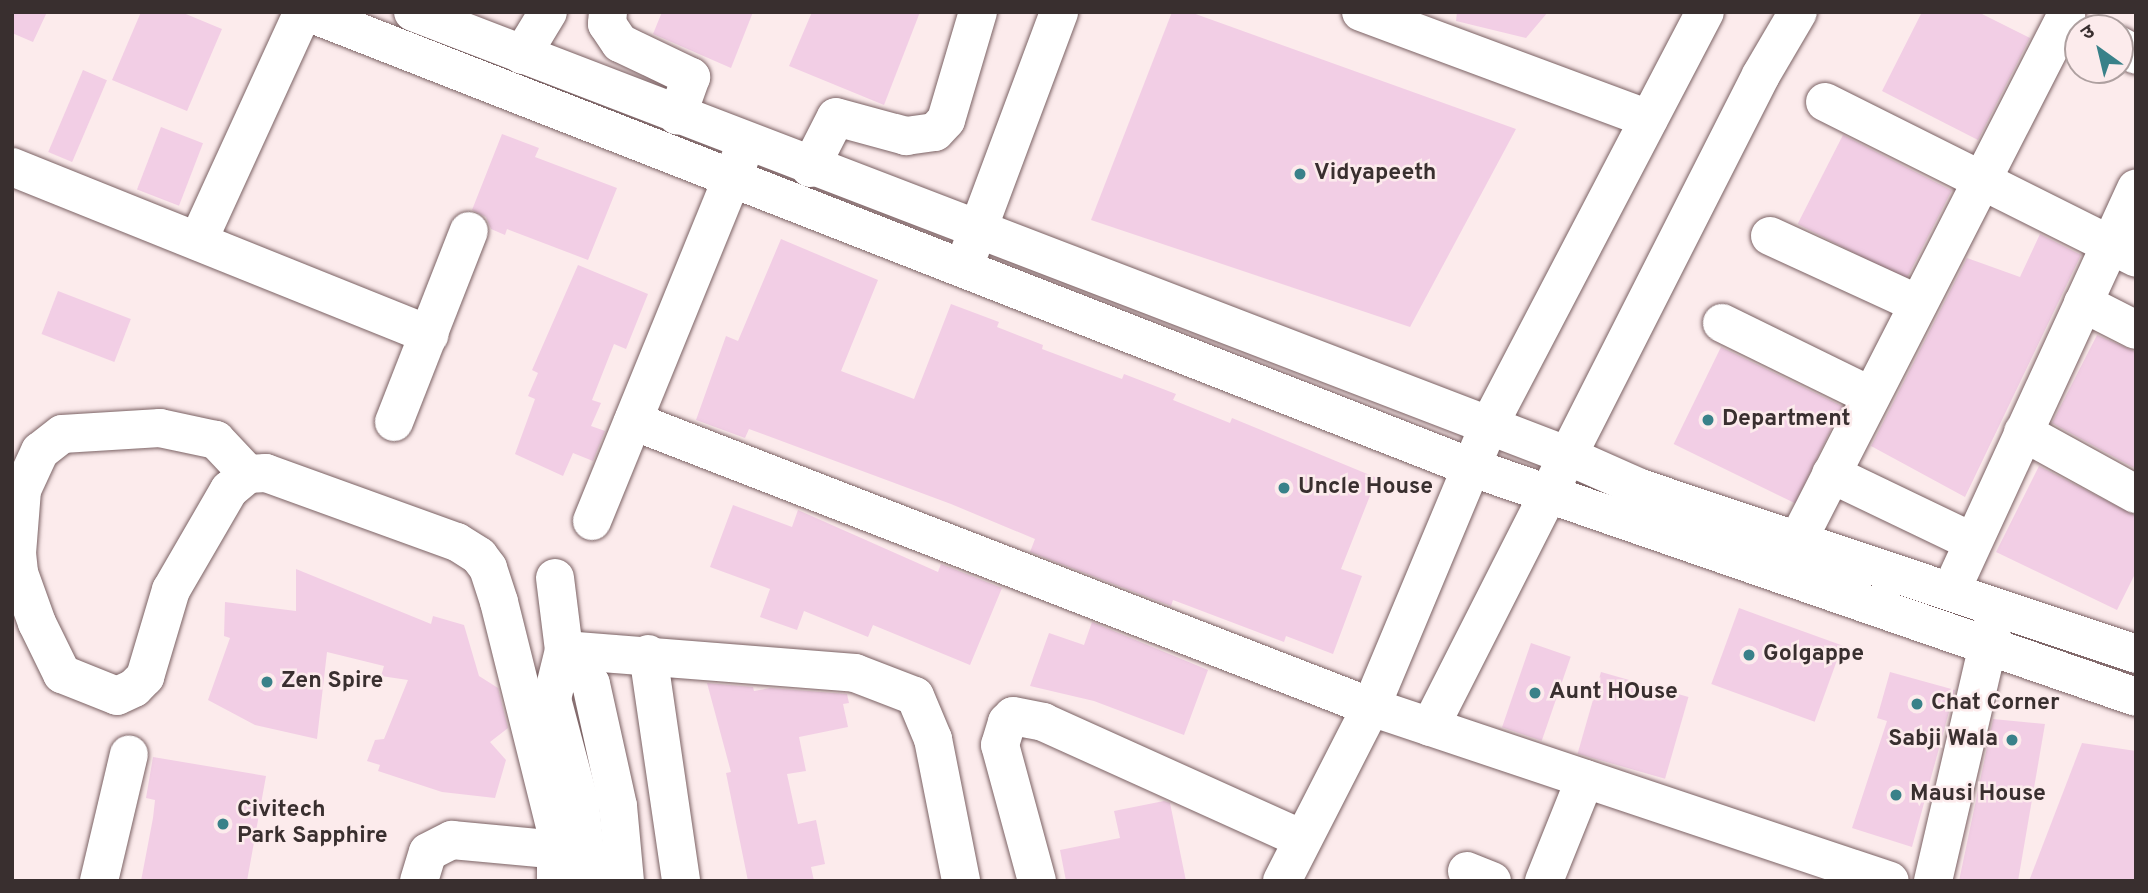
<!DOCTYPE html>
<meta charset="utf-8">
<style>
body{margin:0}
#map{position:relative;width:2148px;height:893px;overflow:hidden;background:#fcebec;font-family:Overpass,"Noto Sans Devanagari",sans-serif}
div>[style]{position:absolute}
.building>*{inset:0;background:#f2cee5;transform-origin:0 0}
.roads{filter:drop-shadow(0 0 2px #7b6264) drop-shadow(0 0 2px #7b6264)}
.minor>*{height:38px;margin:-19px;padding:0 19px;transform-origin:19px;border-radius:19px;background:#fff}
.dots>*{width:19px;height:19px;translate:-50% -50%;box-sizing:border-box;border:4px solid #fcebec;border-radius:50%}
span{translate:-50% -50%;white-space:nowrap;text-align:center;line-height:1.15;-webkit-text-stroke:5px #fcebec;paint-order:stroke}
.poi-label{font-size:23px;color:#392f2f;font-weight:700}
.left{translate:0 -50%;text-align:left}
.right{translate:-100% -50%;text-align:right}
.frame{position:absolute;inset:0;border:14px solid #392f2f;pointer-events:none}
.north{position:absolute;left:2064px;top:14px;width:70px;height:70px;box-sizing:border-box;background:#fcebec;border:2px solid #aea0a0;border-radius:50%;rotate:326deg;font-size:19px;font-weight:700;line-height:28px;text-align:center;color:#392f2f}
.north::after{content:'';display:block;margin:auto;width:24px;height:32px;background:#398189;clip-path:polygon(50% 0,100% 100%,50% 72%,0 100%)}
</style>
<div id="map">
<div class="building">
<i style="clip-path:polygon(12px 12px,47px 12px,33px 42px,12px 33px)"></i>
<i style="clip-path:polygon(141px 12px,181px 12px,222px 29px,187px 111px,112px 80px)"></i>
<i style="clip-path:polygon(662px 12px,753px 12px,731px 68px,653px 34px)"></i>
<i style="clip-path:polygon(812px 12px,920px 12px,884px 105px,789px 66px)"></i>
<i style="clip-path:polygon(1172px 12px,1190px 12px,1516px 129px,1410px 327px,1091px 220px)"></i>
<i style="clip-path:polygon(1457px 12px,1548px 12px,1526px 38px,1456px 21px)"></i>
<i style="clip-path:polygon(1922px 12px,1978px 12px,2030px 38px,1978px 140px,1882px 91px)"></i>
<i style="left:83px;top:70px;width:26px;height:89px;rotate:23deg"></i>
<i style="left:161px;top:127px;width:45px;height:67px;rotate:21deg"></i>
<i style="clip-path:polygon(502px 134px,539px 148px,535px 157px,617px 188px,588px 260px,507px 229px,505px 235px,491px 229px,486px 217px,472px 210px)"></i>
<i style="left:1843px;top:135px;width:122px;height:100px;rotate:27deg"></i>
<i style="clip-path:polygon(2040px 234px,2081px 255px,1965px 497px,1871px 446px,1967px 258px,2020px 277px)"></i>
<i style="clip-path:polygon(781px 239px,878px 280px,841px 371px,914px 399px,951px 304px,999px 322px,997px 327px,1043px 345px,1042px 349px,1122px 379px,1124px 374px,1176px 394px,1173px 400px,1230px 423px,1232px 418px,1377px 478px,1341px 569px,1362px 576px,1333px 654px,1286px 636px,1284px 642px,1173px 600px,1171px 606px,1030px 552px,1035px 539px,951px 504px,749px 429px,745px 438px,696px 420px,726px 336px,738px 341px)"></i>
<i style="clip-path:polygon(578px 265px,648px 294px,626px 349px,614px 344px,592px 400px,601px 403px,591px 426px,605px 431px,593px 461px,573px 453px,563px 476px,515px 454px,535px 399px,528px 396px,538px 373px,532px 370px)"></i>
<i style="left:58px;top:291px;width:78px;height:46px;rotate:21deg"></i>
<i style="clip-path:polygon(2097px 335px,2136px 352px,2136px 469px,2052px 423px)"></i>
<i style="left:1721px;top:347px;width:135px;height:108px;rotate:26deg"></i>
<i style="clip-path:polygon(2039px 466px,2136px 516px,2136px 572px,2117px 610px,1996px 552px)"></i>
<i style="clip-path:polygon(733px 505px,792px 527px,798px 510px,938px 572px,941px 564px,1002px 588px,970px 665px,873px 625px,868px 637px,804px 611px,797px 630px,760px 617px,770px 589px,710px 567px)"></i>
<i style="clip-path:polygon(296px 569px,431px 624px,433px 616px,464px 625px,479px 676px,498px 688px,508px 728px,490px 742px,506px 760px,495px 798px,442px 792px,378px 771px,380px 765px,367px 761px,375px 740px,384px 739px,408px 680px,381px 676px,384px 666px,327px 652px,317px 739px,255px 725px,208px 700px,230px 638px,224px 636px,225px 602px,296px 611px)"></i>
<i style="left:1739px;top:608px;width:110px;height:81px;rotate:20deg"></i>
<i style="clip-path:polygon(1092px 622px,1208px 670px,1184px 735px,1094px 701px,1030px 686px,1049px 633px,1084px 645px)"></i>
<i style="left:1531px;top:643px;width:42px;height:89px;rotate:19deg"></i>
<i style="left:1601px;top:672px;width:91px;height:85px;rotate:16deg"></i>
<i style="clip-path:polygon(1890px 672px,1955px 690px,1912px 847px,1852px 828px,1887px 721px,1877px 718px)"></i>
<i style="clip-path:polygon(707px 683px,753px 687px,754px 691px,770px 688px,847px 694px,849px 703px,843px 704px,848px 727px,799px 737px,806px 771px,787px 774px,798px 824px,816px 820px,825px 864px,811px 867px,814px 881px,748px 881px,726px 773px,731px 772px)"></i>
<i style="clip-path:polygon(1993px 719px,2045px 724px,2018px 881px,1959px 881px)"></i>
<i style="clip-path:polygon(2082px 743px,2136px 751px,2136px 881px,2029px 881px)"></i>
<i style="clip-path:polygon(153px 757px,266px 776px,247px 881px,141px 881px,153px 818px,155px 800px,146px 798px)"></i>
<i style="clip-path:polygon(1164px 801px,1170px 803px,1186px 881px,1066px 881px,1060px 850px,1120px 838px,1114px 811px)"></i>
</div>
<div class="roads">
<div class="minor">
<i style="left:307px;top:12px;width:1252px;rotate:21.36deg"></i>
<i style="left:1473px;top:468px;width:701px;rotate:19.05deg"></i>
<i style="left:413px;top:12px;width:1235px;rotate:21.02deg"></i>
<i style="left:1566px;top:455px;width:81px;rotate:24deg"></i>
<i style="left:1640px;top:488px;width:523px;rotate:18.5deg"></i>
<i style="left:608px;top:12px;width:12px;rotate:95deg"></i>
<i style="left:607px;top:24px;width:23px;rotate:56deg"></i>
<i style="left:620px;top:43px;width:79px;rotate:25.6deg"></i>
<i style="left:691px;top:77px;width:41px;rotate:109.7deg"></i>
<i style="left:1361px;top:12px;width:307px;rotate:20.4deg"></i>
<i style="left:2120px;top:46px;width:18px;rotate:29deg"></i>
<i style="left:522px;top:55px;width:50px;rotate:-58.8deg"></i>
<i style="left:1825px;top:102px;width:348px;rotate:26.6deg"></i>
<i style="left:12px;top:167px;width:450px;rotate:21.9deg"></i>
<i style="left:810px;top:168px;width:57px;rotate:-63deg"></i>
<i style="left:836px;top:117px;width:73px;rotate:15.2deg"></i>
<i style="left:906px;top:136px;width:29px;rotate:-8deg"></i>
<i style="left:935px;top:132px;width:16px;rotate:-47deg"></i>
<i style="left:946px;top:120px;width:113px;rotate:-73.5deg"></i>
<i style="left:1770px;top:236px;width:163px;rotate:24.7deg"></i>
<i style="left:198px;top:241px;width:252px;rotate:-65.4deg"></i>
<i style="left:968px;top:256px;width:260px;rotate:-69.5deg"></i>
<i style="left:2083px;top:303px;width:59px;rotate:27deg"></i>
<i style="left:1722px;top:323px;width:166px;rotate:26.1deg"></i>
<i style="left:633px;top:421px;width:791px;rotate:21.18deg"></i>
<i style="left:1371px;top:707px;width:547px;rotate:18.53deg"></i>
<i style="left:394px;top:422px;width:205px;rotate:-68.6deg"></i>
<i style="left:2023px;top:432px;width:129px;rotate:28.8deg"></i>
<i style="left:248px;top:474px;width:47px;rotate:-133.3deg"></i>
<i style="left:216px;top:440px;width:57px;rotate:-167.9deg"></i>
<i style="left:160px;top:428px;width:98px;rotate:176.5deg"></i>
<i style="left:62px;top:434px;width:28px;rotate:142deg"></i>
<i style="left:40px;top:451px;width:43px;rotate:114.8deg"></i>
<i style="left:22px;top:490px;width:63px;rotate:94.5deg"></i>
<i style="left:17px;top:553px;width:20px;rotate:84deg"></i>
<i style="left:19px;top:573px;width:53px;rotate:70.2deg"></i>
<i style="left:37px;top:623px;width:57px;rotate:63.9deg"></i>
<i style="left:62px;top:674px;width:59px;rotate:21.8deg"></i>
<i style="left:117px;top:696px;width:19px;rotate:-25deg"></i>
<i style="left:134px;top:688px;width:16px;rotate:-45deg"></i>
<i style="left:145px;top:677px;width:91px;rotate:-73.4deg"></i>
<i style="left:171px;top:590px;width:116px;rotate:-59.9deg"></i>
<i style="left:229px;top:490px;width:25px;rotate:-40deg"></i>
<i style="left:248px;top:474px;width:18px;rotate:-3deg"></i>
<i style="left:266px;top:473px;width:203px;rotate:19.9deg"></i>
<i style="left:457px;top:542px;width:26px;rotate:32deg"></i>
<i style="left:479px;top:556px;width:15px;rotate:53deg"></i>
<i style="left:488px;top:568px;width:36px;rotate:72deg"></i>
<i style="left:499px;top:602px;width:235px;rotate:76deg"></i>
<i style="left:556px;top:830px;width:51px;rotate:90deg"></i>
<i style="left:1831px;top:474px;width:157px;rotate:25.6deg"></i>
<i style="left:592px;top:521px;width:392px;rotate:-67.8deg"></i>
<i style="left:1798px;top:540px;width:589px;rotate:-62.91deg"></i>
<i style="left:555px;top:578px;width:73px;rotate:82.9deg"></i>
<i style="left:564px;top:650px;width:50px;rotate:103.8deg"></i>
<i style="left:552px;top:699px;width:109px;rotate:75.1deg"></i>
<i style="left:580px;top:804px;width:77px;rotate:84.1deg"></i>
<i style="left:1951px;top:591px;width:443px;rotate:-65.3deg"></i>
<i style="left:564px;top:650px;width:292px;rotate:4.5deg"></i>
<i style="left:855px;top:673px;width:64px;rotate:21deg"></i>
<i style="left:915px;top:696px;width:47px;rotate:67.3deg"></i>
<i style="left:933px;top:739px;width:145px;rotate:78.8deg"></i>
<i style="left:564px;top:650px;width:43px;rotate:51.5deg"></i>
<i style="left:591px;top:684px;width:125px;rotate:77.5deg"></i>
<i style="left:618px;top:806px;width:75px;rotate:84.7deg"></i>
<i style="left:648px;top:654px;width:229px;rotate:81.7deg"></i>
<i style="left:1430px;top:727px;width:731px;rotate:-63.08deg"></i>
<i style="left:1761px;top:75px;width:73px;rotate:-59.6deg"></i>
<i style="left:1467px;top:871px;width:27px;rotate:22deg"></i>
<i style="left:99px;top:881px;width:130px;rotate:-76.7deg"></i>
<i style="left:419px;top:881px;width:30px;rotate:-73deg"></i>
<i style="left:428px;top:852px;width:27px;rotate:-27deg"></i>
<i style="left:452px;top:840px;width:131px;rotate:5.3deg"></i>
<i style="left:1037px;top:881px;width:141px;rotate:-105.2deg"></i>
<i style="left:1000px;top:745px;width:24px;rotate:-73deg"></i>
<i style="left:1007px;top:722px;width:8px;rotate:-45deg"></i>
<i style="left:1013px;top:716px;width:31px;rotate:11deg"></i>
<i style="left:1043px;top:722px;width:284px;rotate:24.3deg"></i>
<i style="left:1282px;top:881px;width:195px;rotate:-62.9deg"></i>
<i style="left:1371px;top:707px;width:303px;rotate:-67.3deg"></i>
<i style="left:1488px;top:427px;width:468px;rotate:-62.4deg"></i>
<i style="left:1544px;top:881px;width:110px;rotate:-68.1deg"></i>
<i style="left:1933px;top:881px;width:264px;rotate:-76.9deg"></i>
</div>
</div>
<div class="dots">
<i style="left:1300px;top:174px;background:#398189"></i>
<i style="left:1708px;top:420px;background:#398189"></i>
<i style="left:1284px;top:488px;background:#398189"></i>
<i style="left:1749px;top:655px;background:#398189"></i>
<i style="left:267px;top:682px;background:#398189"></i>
<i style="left:1535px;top:693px;background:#398189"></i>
<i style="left:1917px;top:704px;background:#398189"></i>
<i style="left:2012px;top:740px;background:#398189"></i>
<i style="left:1896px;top:795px;background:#398189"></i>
<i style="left:223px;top:824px;background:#398189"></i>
</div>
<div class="poi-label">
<span class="left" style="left:1314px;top:174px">Vidyapeeth</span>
<span class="left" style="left:1722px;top:420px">Department</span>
<span class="left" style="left:1298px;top:488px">Uncle House</span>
<span class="left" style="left:1763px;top:655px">Golgappe</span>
<span class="left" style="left:281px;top:682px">Zen Spire</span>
<span class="left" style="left:1549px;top:693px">Aunt HOuse</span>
<span class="left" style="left:1931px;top:704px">Chat Corner</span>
<span class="right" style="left:1998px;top:740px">Sabji Wala</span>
<span class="left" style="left:1910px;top:795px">Mausi House</span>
<span class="left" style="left:237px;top:824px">Civitech<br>Park Sapphire</span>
</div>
<div class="frame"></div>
<div class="north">उ</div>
</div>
